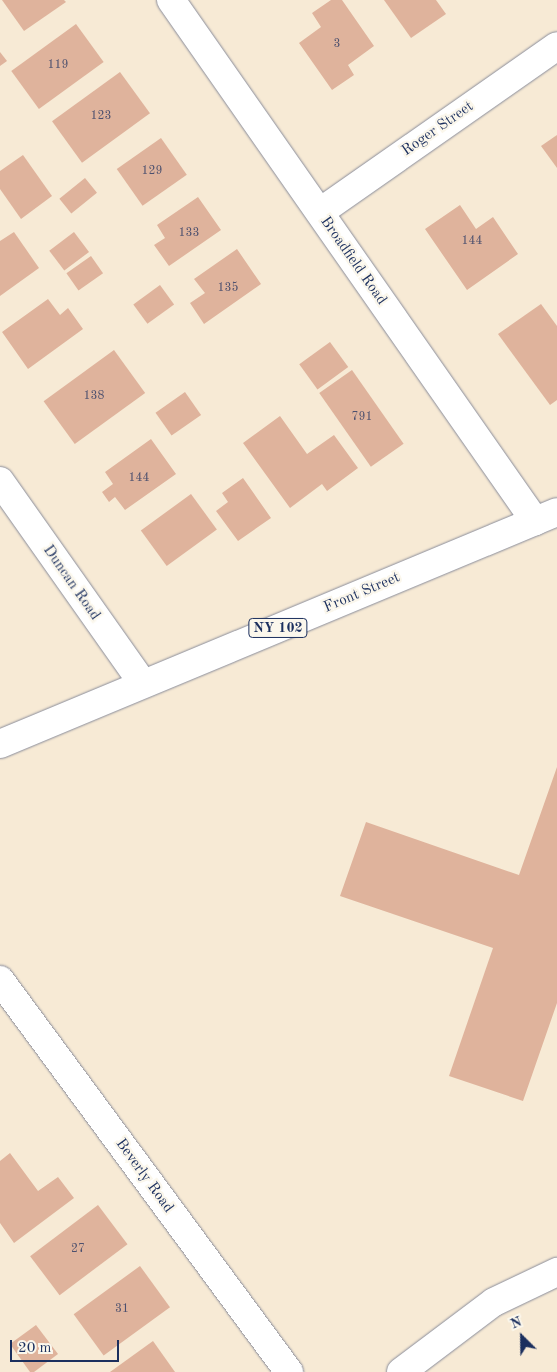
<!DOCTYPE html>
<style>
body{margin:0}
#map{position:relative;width:557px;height:1372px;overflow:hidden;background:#f7ead5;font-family:"Old Standard TT",serif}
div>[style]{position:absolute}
.building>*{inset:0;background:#dfb39c;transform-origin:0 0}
.roads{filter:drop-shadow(0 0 1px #898c9a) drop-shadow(0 0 1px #898c9a)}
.minor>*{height:28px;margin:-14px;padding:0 14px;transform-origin:14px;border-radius:14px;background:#fff}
.major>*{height:28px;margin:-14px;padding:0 14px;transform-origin:14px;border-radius:14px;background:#fff}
span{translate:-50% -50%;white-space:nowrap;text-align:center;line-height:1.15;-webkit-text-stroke:4.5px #fbf7ec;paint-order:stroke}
.number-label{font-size:12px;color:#4c506e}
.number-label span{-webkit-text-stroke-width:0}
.shield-label span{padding:1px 4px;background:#fbf7ec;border:1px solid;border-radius:4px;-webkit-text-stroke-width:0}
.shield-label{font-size:14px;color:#1b2f5e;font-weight:700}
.street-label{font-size:15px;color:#1b2f5e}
.north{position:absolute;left:497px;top:1312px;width:50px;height:50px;-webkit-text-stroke:4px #fbf7ec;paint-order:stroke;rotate:337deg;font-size:14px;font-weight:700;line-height:20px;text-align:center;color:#1b2f5e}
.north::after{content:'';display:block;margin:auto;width:18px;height:22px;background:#1b2f5e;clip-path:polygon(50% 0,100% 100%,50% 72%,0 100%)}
.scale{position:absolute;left:10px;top:1340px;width:109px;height:22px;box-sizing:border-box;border:2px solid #1b2f5e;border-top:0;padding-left:6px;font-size:15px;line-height:18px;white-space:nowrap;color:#1b2f5e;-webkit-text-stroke:4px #fbf7ec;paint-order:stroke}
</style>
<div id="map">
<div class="building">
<i style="clip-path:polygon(2px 0,64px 0,66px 2px,24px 31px)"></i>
<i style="clip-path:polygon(331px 0,342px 0,374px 46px,348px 65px,354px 75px,332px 90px,299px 43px,321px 27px,312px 13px)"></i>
<i style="clip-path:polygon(384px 0,436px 0,446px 14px,411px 38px)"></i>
<i style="left:76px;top:24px;width:47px;height:80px;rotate:54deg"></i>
<i style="clip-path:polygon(0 52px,7px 61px,0 66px)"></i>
<i style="left:120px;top:72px;width:51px;height:84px;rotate:54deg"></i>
<i style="clip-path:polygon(557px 135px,557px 168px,541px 146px)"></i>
<i style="left:161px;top:138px;width:45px;height:54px;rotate:55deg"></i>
<i style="clip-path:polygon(23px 155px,52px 196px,21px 219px,0 189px,0 171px)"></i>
<i style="left:85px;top:178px;width:19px;height:33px;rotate:51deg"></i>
<i style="clip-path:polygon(198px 197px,221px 230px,169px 266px,154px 245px,165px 238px,157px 225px)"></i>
<i style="clip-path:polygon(460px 205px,476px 229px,493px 217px,518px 254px,467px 290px,425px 229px)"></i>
<i style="clip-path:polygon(14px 232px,39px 268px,0 296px,0 241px)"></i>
<i style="left:74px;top:232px;width:25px;height:31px;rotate:53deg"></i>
<i style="clip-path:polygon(237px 249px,261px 284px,204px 324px,190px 303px,205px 293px,194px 279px)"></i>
<i style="left:91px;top:256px;width:21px;height:30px;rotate:55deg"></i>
<i style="left:160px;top:285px;width:24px;height:33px;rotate:54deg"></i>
<i style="clip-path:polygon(48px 299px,60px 315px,68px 308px,83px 329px,28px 369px,2px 332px)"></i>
<i style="clip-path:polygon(541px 304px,557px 326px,557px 400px,550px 405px,498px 334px)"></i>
<i style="left:330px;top:342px;width:31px;height:38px;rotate:54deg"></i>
<i style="left:114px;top:350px;width:53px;height:87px;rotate:54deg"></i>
<i style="left:352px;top:370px;width:90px;height:40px;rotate:55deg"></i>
<i style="left:185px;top:392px;width:28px;height:36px;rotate:55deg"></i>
<i style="clip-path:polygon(280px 416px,307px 454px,334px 435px,358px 468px,327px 491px,322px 484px,290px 508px,243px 443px)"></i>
<i style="clip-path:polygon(151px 439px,176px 474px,125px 510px,115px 497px,109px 502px,102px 492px,113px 484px,105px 472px)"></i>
<i style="clip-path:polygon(243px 478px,271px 518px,238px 541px,216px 511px,228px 502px,222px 493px)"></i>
<i style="left:191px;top:494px;width:44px;height:62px;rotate:54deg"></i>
<i style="clip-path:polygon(557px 767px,557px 1003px,523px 1101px,449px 1076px,493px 948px,340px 896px,366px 822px,519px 875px)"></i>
<i style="clip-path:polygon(10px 1153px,38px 1191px,58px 1177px,74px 1198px,14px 1243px,0 1223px,0 1161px)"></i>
<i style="left:98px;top:1205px;width:49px;height:85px;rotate:53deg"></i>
<i style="left:140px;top:1266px;width:51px;height:82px;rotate:54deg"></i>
<i style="clip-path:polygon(36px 1325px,58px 1354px,34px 1372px,30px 1372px,10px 1344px)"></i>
<i style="clip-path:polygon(153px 1341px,175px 1372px,110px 1372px)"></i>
</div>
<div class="roads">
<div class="minor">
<i style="left:171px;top:0;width:636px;rotate:55.06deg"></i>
<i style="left:320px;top:212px;width:289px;rotate:-35deg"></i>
<i style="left:0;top:481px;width:248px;rotate:54.8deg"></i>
<i style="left:0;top:980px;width:487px;rotate:53.6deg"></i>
<i style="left:401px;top:1372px;width:116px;rotate:-37deg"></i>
<i style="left:494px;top:1302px;width:70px;rotate:-25.5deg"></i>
</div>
<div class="major">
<i style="left:0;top:744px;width:603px;rotate:-22.61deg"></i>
</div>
</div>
<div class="number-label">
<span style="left:337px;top:45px">3</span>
<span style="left:58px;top:66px">119</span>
<span style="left:101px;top:117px">123</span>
<span style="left:152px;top:172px">129</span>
<span style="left:189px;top:234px">133</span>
<span style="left:472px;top:242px">144</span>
<span style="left:228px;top:289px">135</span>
<span style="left:94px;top:397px">138</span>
<span style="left:362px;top:418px">791</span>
<span style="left:139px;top:479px">144</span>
<span style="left:78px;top:1250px">27</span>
<span style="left:122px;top:1310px">31</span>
</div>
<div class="shield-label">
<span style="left:278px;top:628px">NY 102</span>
</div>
<div class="street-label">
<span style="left:438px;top:129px;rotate:-35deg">Roger Street</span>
<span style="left:353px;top:261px;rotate:55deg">Broadfield Road</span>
<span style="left:71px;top:583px;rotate:55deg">Duncan Road</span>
<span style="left:362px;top:593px;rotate:-23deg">Front Street</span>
<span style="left:144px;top:1176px;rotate:54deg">Beverly Road</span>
</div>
<div class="north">N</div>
<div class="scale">20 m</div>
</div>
